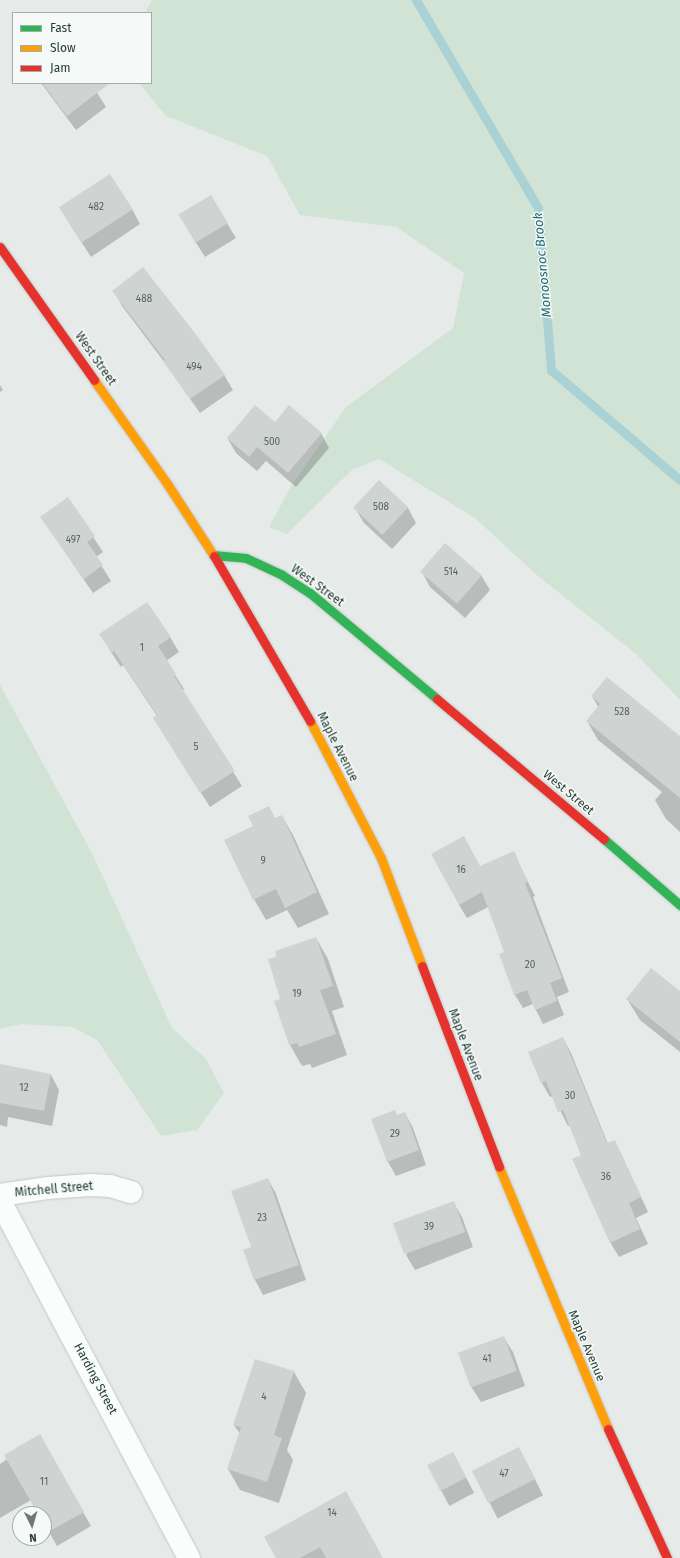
<!DOCTYPE html>
<style>
body{margin:0}
#map{position:relative;width:680px;height:1558px;overflow:hidden;background:#e6ebe9;font-family:"Fira Sans",sans-serif}
div>[style]{position:absolute}
.green>*{inset:0;background:#d1e3d5}
.shadow>*{inset:0;background:#0003;transform-origin:0 0}
.stream>*{height:9px;margin:-4.5px;padding:0 4.5px;transform-origin:4.5px;border-radius:4.5px;background:#aad2d5}
.building>*{inset:0;background:#cfd4d2;transform-origin:0 0}
.roads{filter:drop-shadow(0 0 1px #c3c8c6) drop-shadow(0 0 1px #c3c8c6)}
.street>*{height:22px;margin:-11px;padding:0 11px;transform-origin:11px;border-radius:11px;background:#fbfcfc}
.fast>*{height:9px;margin:-4.5px;padding:0 4.5px;transform-origin:4.5px;border-radius:4.5px;background:#30b455}
.slow>*{height:9px;margin:-4.5px;padding:0 4.5px;transform-origin:4.5px;border-radius:4.5px;background:#ff9f0a}
.jam>*{height:9px;margin:-4.5px;padding:0 4.5px;transform-origin:4.5px;border-radius:4.5px;background:#e5322d}
span{translate:-50% -50%;white-space:nowrap;text-align:center;line-height:1.15;-webkit-text-stroke:3px #f5f9f7;paint-order:stroke}
.number-label{font-size:10px;color:#50645d}
.number-label span{-webkit-text-stroke-width:0}
.street-label{font-size:12px;color:#253d35}
.water-label{font-size:13px;color:#236c75;font-style:italic}
.legend{position:absolute;left:12px;top:12px;width:140px;height:72px;box-sizing:border-box;background:#f5f9f7;border:1px solid #a2aea9;margin:0;padding:5px 7px;list-style:none;font-size:12px;color:#253d35}
.legend li{display:flex;align-items:center;gap:8px;height:20px}
.legend b{width:20px;border:1px solid #a2aea9}
.north{position:absolute;left:12px;top:1506px;width:40px;height:40px;box-sizing:border-box;background:#f5f9f7;border:1px solid #a2aea9;border-radius:50%;rotate:175deg;font-size:11px;font-weight:700;line-height:16px;text-align:center;color:#253d35}
.north::after{content:'';display:block;margin:auto;width:14px;height:18px;background:#697a74;clip-path:polygon(50% 0,100% 100%,50% 72%,0 100%)}
</style>
<div id="map">
<div class="green">
<i style="clip-path:polygon(152px 0,680px 0,680px 700px,636px 654px,538px 576px,475px 518px,379px 459px,352px 470px,287px 534px,269px 527px,290px 488px,346px 407px,453px 328px,464px 273px,396px 227px,300px 215px,267px 156px,166px 116px,139px 83px,151px 83px,151px 13px,145px 13px)"></i>
<i style="clip-path:polygon(0 685px,92px 853px,172px 1028px,206px 1059px,224px 1093px,197px 1130px,161px 1136px,97px 1040px,72px 1027px,21px 1024px,0 1029px)"></i>
</div>
<div class="shadow">
<i style="clip-path:polygon(41px 83px,91px 83px,106px 107px,76px 130px)"></i>
<i style="clip-path:polygon(211px 197px,236px 238px,205px 257px,188px 230px)"></i>
<i style="clip-path:polygon(132px 209px,140px 224px,91px 257px,69px 223px)"></i>
<i style="clip-path:polygon(114px 291px,224px 375px,233px 390px,200px 413px,165px 363px,122px 306px)"></i>
<i style="clip-path:polygon(0 385px,3px 390px,0 392px)"></i>
<i style="clip-path:polygon(275px 423px,321px 433px,329px 448px,296px 487px,266px 461px,257px 471px,236px 453px,228px 439px)"></i>
<i style="clip-path:polygon(379px 482px,408px 508px,416px 523px,392px 549px,364px 523px,355px 508px)"></i>
<i style="clip-path:polygon(68px 499px,103px 552px,96px 557px,111px 581px,93px 593px,41px 517px)"></i>
<i style="clip-path:polygon(422px 572px,481px 575px,490px 590px,465px 618px,430px 587px)"></i>
<i style="clip-path:polygon(170px 637px,179px 652px,166px 661px,184px 689px,182px 691px,242px 786px,210px 807px,163px 733px,157px 716px,123px 665px,121px 667px,109px 649px)"></i>
<i style="clip-path:polygon(592px 696px,680px 738px,680px 832px,666px 819px,655px 800px,662px 792px,598px 740px,587px 721px,599px 708px)"></i>
<i style="clip-path:polygon(282px 816px,294px 837px,329px 914px,298px 928px,287px 910px,266px 920px,254px 899px,275px 819px)"></i>
<i style="clip-path:polygon(513px 852px,535px 896px,533px 897px,569px 992px,557px 997px,564px 1015px,543px 1024px,533px 1004px,523px 1008px,515px 995px,500px 955px,505px 953px,488px 907px,467px 918px,459px 905px,480px 867px)"></i>
<i style="clip-path:polygon(316px 938px,328px 959px,344px 1007px,332px 1011px,347px 1055px,312px 1068px,310px 1064px,302px 1066px,290px 1045px,276px 1001px,281px 999px)"></i>
<i style="clip-path:polygon(680px 993px,680px 1052px,640px 1020px,627px 999px)"></i>
<i style="clip-path:polygon(563px 1038px,571px 1053px,608px 1144px,615px 1141px,648px 1212px,636px 1218px,648px 1244px,619px 1257px,610px 1242px,582px 1155px,570px 1125px,568px 1126px,553px 1096px,550px 1097px,542px 1083px)"></i>
<i style="clip-path:polygon(0 1065px,51px 1075px,59px 1090px,52px 1126px,8px 1117px,7px 1127px,0 1125px)"></i>
<i style="clip-path:polygon(405px 1113px,413px 1128px,426px 1165px,396px 1176px,388px 1162px,397px 1116px)"></i>
<i style="clip-path:polygon(268px 1179px,276px 1194px,306px 1280px,263px 1295px,255px 1280px,244px 1251px,252px 1248px)"></i>
<i style="clip-path:polygon(453px 1202px,462px 1217px,473px 1247px,415px 1270px,406px 1255px)"></i>
<i style="clip-path:polygon(504px 1338px,513px 1352px,525px 1386px,481px 1402px,472px 1388px,460px 1354px)"></i>
<i style="clip-path:polygon(294px 1372px,306px 1393px,287px 1450px,293px 1460px,279px 1503px,240px 1490px,228px 1469px,240px 1434px,234px 1425px)"></i>
<i style="clip-path:polygon(40px 1436px,91px 1526px,57px 1546px,44px 1523px,44px 1514px,39px 1514px,31px 1500px,0 1518px,0 1464px)"></i>
<i style="left:519px;top:1448px;width:53px;height:51px;rotate:63deg"></i>
<i style="left:453px;top:1453px;width:45px;height:28px;rotate:62deg"></i>
<i style="clip-path:polygon(266px 1537px,383px 1558px,277px 1558px)"></i>
</div>
<div class="stream">
<i style="left:416px;top:0;width:241px;rotate:59.6deg"></i>
<i style="left:538px;top:208px;width:163px;rotate:85.4deg"></i>
<i style="left:551px;top:370px;width:170px;rotate:40.5deg"></i>
</div>
<div class="building">
<i style="clip-path:polygon(42px 83px,110px 83px,67px 116px)"></i>
<i style="left:110px;top:174px;width:42px;height:61px;rotate:57deg"></i>
<i style="left:211px;top:195px;width:33px;height:38px;rotate:59deg"></i>
<i style="clip-path:polygon(143px 267px,198px 337px,225px 375px,190px 399px,163px 361px,165px 360px,112px 291px)"></i>
<i style="clip-path:polygon(255px 405px,275px 422px,289px 405px,322px 433px,288px 473px,257px 447px,249px 457px,227px 438px)"></i>
<i style="left:379px;top:480px;width:40px;height:38px;rotate:43deg"></i>
<i style="clip-path:polygon(68px 497px,95px 536px,87px 542px,103px 565px,84px 579px,40px 517px)"></i>
<i style="left:445px;top:543px;width:49px;height:38px;rotate:41deg"></i>
<i style="clip-path:polygon(147px 602px,171px 637px,158px 646px,176px 674px,174px 676px,235px 771px,200px 793px,153px 718px,157px 715px,114px 651px,112px 653px,99px 634px)"></i>
<i style="clip-path:polygon(607px 677px,680px 736px,680px 798px,586px 721px,600px 704px,591px 696px)"></i>
<i style="clip-path:polygon(269px 806px,275px 818px,282px 815px,317px 892px,285px 908px,276px 889px,253px 900px,224px 840px,253px 826px,248px 816px)"></i>
<i style="clip-path:polygon(464px 836px,480px 866px,514px 851px,528px 882px,525px 883px,562px 978px,550px 983px,557px 1001px,535px 1010px,527px 990px,514px 995px,499px 954px,504px 952px,482px 892px,459px 905px,431px 854px)"></i>
<i style="clip-path:polygon(316px 937px,333px 986px,320px 990px,336px 1034px,299px 1047px,298px 1043px,289px 1045px,274px 1001px,280px 999px,268px 959px,276px 957px,275px 951px)"></i>
<i style="clip-path:polygon(651px 968px,680px 991px,680px 1042px,626px 999px)"></i>
<i style="clip-path:polygon(563px 1037px,607px 1143px,615px 1140px,641px 1197px,629px 1203px,640px 1229px,610px 1243px,572px 1159px,581px 1155px,563px 1110px,558px 1112px,546px 1081px,541px 1083px,528px 1052px)"></i>
<i style="clip-path:polygon(0 1064px,51px 1074px,44px 1111px,0 1103px)"></i>
<i style="clip-path:polygon(395px 1110px,397px 1115px,405px 1112px,419px 1150px,387px 1162px,371px 1119px)"></i>
<i style="clip-path:polygon(268px 1178px,299px 1265px,254px 1280px,243px 1250px,251px 1247px,231px 1191px)"></i>
<i style="left:454px;top:1201px;width:33px;height:65px;rotate:70deg"></i>
<i style="left:504px;top:1336px;width:37px;height:49px;rotate:70deg"></i>
<i style="clip-path:polygon(255px 1359px,294px 1371px,274px 1435px,282px 1438px,267px 1482px,227px 1469px,241px 1427px,233px 1425px)"></i>
<i style="clip-path:polygon(40px 1434px,84px 1512px,48px 1532px,44px 1525px,44px 1514px,38px 1514px,4px 1455px)"></i>
<i style="left:519px;top:1447px;width:36px;height:53px;rotate:63deg"></i>
<i style="left:453px;top:1452px;width:29px;height:29px;rotate:63deg"></i>
<i style="clip-path:polygon(346px 1491px,383px 1558px,326px 1558px,320px 1547px,300px 1558px,276px 1558px,264px 1537px)"></i>
</div>
<div class="roads">
<div class="street">
<i style="left:0;top:1195px;width:49px;rotate:-8.3deg"></i>
<i style="left:48px;top:1188px;width:42px;rotate:-4.1deg"></i>
<i style="left:90px;top:1185px;width:20px;rotate:3deg"></i>
<i style="left:110px;top:1186px;width:22px;rotate:16deg"></i>
<i style="left:0;top:1201px;width:404px;rotate:62.1deg"></i>
</div>
<div class="fast">
<i style="left:213px;top:555px;width:33px;rotate:5deg"></i>
<i style="left:246px;top:558px;width:40px;rotate:25deg"></i>
<i style="left:282px;top:575px;width:33px;rotate:33deg"></i>
<i style="left:310px;top:593px;width:165px;rotate:39.8deg"></i>
<i style="left:604px;top:839px;width:101px;rotate:41deg"></i>
</div>
<div class="slow">
<i style="left:94px;top:380px;width:128px;rotate:54.8deg"></i>
<i style="left:168px;top:485px;width:85px;rotate:57.1deg"></i>
<i style="left:310px;top:721px;width:154px;rotate:62.6deg"></i>
<i style="left:381px;top:858px;width:116px;rotate:69.2deg"></i>
<i style="left:499px;top:1167px;width:284px;rotate:67.4deg"></i>
</div>
<div class="jam">
<i style="left:0;top:247px;width:163px;rotate:54.7deg"></i>
<i style="left:214px;top:556px;width:191px;rotate:59.8deg"></i>
<i style="left:437px;top:699px;width:218px;rotate:40deg"></i>
<i style="left:422px;top:966px;width:215px;rotate:69deg"></i>
<i style="left:608px;top:1429px;width:142px;rotate:65.4deg"></i>
</div>
</div>
<div class="number-label">
<span style="left:96px;top:208px">482</span>
<span style="left:144px;top:300px">488</span>
<span style="left:194px;top:368px">494</span>
<span style="left:272px;top:443px">500</span>
<span style="left:381px;top:508px">508</span>
<span style="left:73px;top:541px">497</span>
<span style="left:451px;top:573px">514</span>
<span style="left:142px;top:649px">1</span>
<span style="left:622px;top:713px">528</span>
<span style="left:196px;top:748px">5</span>
<span style="left:263px;top:862px">9</span>
<span style="left:461px;top:871px">16</span>
<span style="left:530px;top:966px">20</span>
<span style="left:297px;top:995px">19</span>
<span style="left:24px;top:1089px">12</span>
<span style="left:570px;top:1097px">30</span>
<span style="left:395px;top:1135px">29</span>
<span style="left:606px;top:1178px">36</span>
<span style="left:262px;top:1219px">23</span>
<span style="left:429px;top:1228px">39</span>
<span style="left:487px;top:1360px">41</span>
<span style="left:264px;top:1398px">4</span>
<span style="left:504px;top:1475px">47</span>
<span style="left:44px;top:1483px">11</span>
<span style="left:332px;top:1514px">14</span>
</div>
<div class="street-label">
<span style="left:95px;top:359px;rotate:55deg">West Street</span>
<span style="left:317px;top:586px;rotate:36deg">West Street</span>
<span style="left:337px;top:747px;rotate:63deg">Maple Avenue</span>
<span style="left:568px;top:793px;rotate:40deg">West Street</span>
<span style="left:465px;top:1045px;rotate:69deg">Maple Avenue</span>
<span style="left:54px;top:1190px;rotate:-5deg">Mitchell Street</span>
<span style="left:586px;top:1346px;rotate:67deg">Maple Avenue</span>
<span style="left:95px;top:1379px;rotate:62deg">Harding Street</span>
</div>
<div class="water-label">
<span style="left:543px;top:265px;rotate:-95deg">Monoosnoc Brook</span>
</div>
<ul class="legend">
<li><b style="height:5px;background:#30b455"></b>Fast</li>
<li><b style="height:5px;background:#ff9f0a"></b>Slow</li>
<li><b style="height:5px;background:#e5322d"></b>Jam</li>
</ul>
<div class="north">N</div>
</div>
